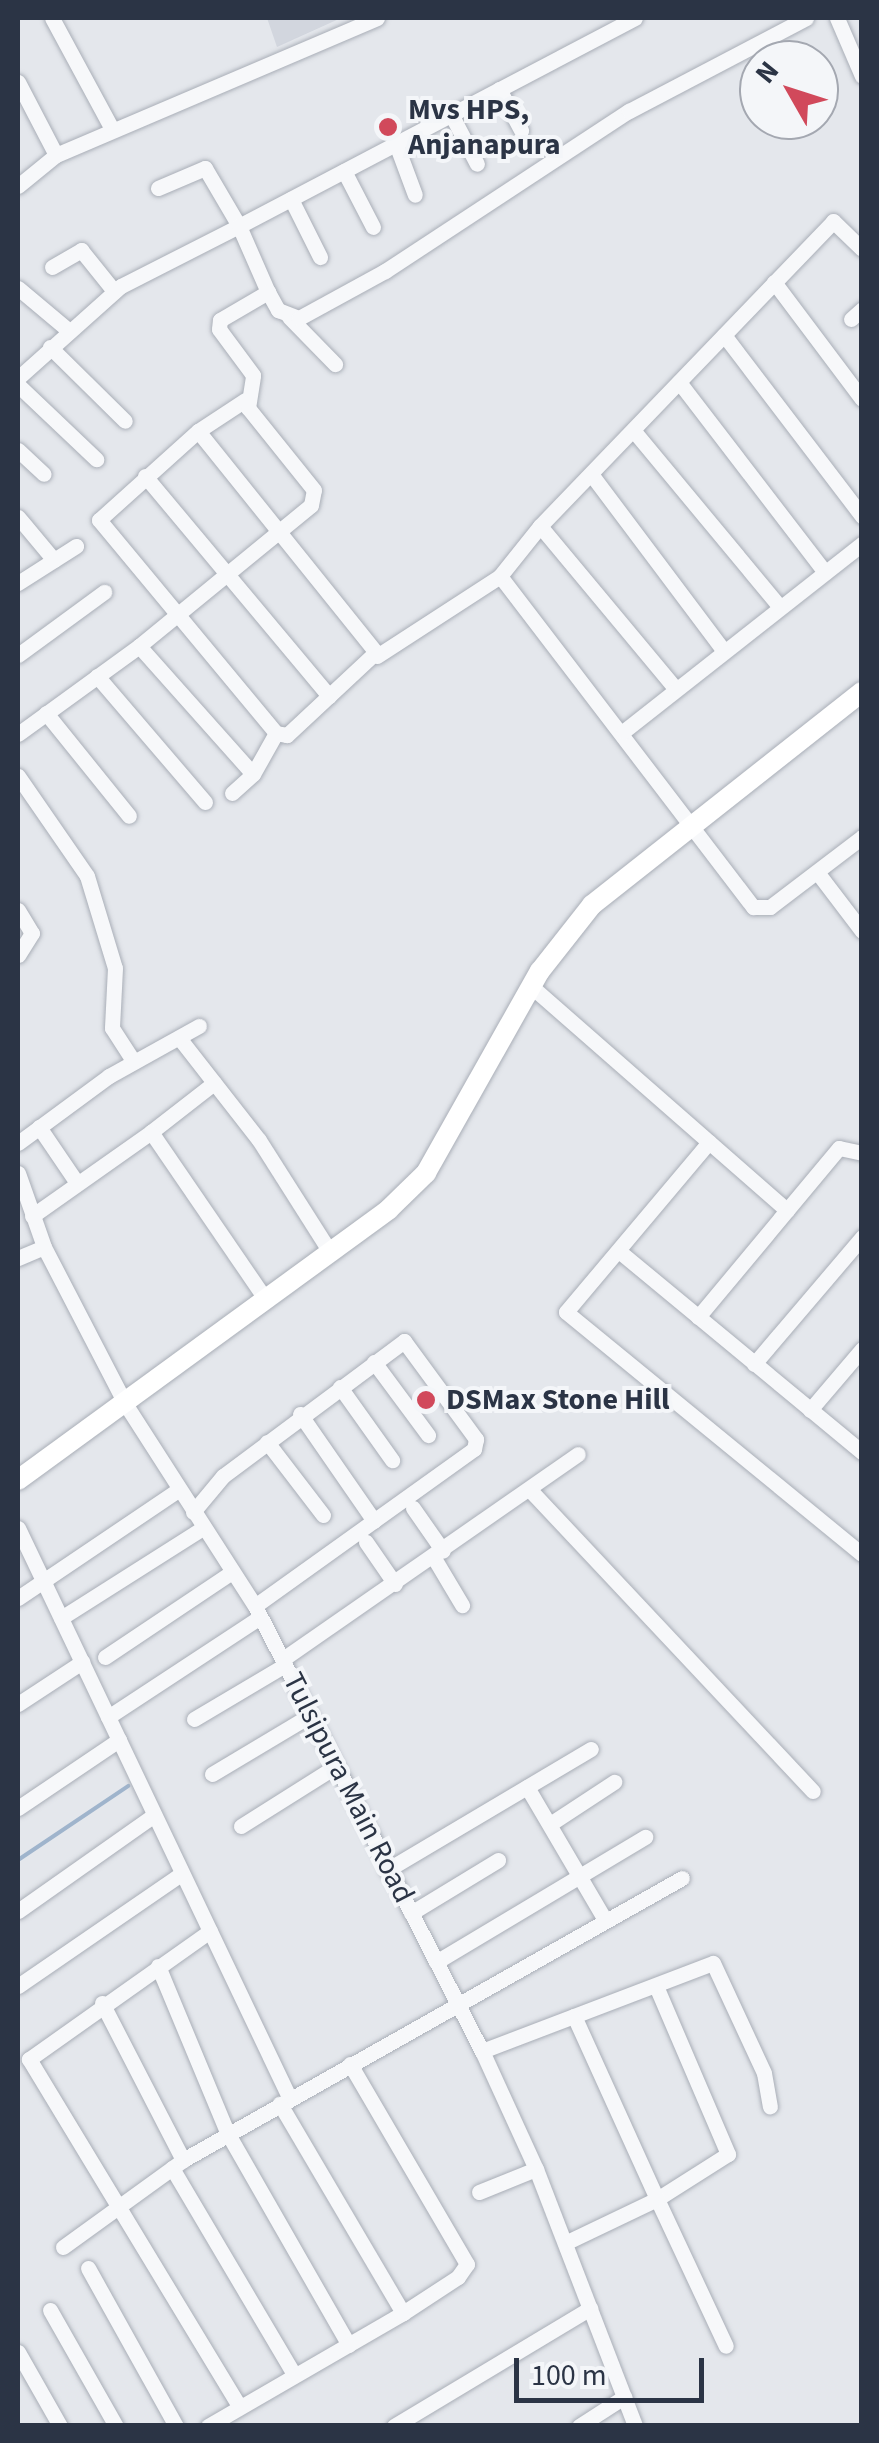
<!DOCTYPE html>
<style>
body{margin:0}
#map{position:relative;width:879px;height:2443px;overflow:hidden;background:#e4e7ec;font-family:"Source Sans 3",sans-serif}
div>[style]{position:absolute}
.built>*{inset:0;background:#d2d6de}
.stream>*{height:4px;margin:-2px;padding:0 2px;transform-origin:2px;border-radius:2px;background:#9fb4cc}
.roads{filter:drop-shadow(0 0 2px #a9aeb7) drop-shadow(0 0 2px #a9aeb7)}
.minor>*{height:15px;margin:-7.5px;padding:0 7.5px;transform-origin:7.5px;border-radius:7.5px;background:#f7f8fa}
.major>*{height:20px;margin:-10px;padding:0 10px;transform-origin:10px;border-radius:10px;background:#fff}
.dots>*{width:28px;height:28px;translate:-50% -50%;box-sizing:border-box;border:5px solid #f4f6f9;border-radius:50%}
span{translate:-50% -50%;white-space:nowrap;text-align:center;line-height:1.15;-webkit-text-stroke:8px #f4f6f9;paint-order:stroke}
.poi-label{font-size:30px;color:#2b3445;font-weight:700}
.left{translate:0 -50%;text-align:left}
.street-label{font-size:30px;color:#2b3445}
.frame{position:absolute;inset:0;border:20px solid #2b3445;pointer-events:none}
.north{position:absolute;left:739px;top:40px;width:100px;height:100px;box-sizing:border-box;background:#f4f6f9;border:2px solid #a4a8b1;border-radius:50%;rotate:309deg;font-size:28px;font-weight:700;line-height:40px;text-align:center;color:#2b3445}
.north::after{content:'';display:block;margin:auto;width:35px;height:45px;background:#d1495b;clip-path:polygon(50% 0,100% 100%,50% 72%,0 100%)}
.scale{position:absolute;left:514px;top:2358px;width:190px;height:45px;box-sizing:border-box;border:5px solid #2b3445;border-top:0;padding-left:12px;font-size:30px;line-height:35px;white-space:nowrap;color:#2b3445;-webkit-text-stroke:8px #f4f6f9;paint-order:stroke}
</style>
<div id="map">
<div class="built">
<i style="clip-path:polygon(267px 18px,341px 18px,277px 47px)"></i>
</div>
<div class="stream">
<i style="left:18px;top:1860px;width:133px;rotate:-33.9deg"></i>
</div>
<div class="roads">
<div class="minor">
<i style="left:52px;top:18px;width:126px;rotate:61.6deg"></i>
<i style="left:837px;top:18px;width:63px;rotate:66.7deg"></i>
<i style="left:18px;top:82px;width:82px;rotate:62.5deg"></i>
<i style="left:499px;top:89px;width:47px;rotate:61.8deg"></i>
<i style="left:451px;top:114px;width:56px;rotate:62.5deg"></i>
<i style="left:396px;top:144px;width:54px;rotate:69.6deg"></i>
<i style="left:344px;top:171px;width:63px;rotate:62.6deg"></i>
<i style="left:18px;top:186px;width:49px;rotate:-39.2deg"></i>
<i style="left:56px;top:155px;width:349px;rotate:-23.1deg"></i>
<i style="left:158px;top:188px;width:51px;rotate:-23.1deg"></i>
<i style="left:205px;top:168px;width:67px;rotate:59.6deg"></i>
<i style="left:239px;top:226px;width:447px;rotate:-27.7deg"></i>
<i style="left:291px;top:199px;width:65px;rotate:63.4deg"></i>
<i style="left:52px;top:267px;width:34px;rotate:-30deg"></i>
<i style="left:81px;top:250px;width:53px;rotate:51.2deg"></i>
<i style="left:774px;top:282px;width:146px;rotate:53.1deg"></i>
<i style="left:18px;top:288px;width:65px;rotate:40deg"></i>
<i style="left:289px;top:317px;width:66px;rotate:45.6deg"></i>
<i style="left:851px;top:319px;width:15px;rotate:-42deg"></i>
<i style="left:724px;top:335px;width:228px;rotate:52.7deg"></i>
<i style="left:50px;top:347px;width:105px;rotate:44.6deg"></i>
<i style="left:18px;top:378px;width:138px;rotate:-41.8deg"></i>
<i style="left:121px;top:286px;width:132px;rotate:-27deg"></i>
<i style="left:239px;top:226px;width:72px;rotate:66.3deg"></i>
<i style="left:679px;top:382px;width:240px;rotate:52.5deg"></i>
<i style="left:18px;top:385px;width:108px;rotate:43.5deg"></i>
<i style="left:633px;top:430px;width:230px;rotate:50.3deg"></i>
<i style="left:198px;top:431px;width:284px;rotate:51.2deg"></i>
<i style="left:376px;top:652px;width:122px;rotate:137deg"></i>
<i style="left:287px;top:735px;width:11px;rotate:-170deg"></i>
<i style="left:276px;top:733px;width:277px;rotate:-129.7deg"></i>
<i style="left:99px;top:520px;width:133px;rotate:-42deg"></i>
<i style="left:198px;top:431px;width:56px;rotate:-33.4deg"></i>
<i style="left:18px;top:450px;width:35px;rotate:43deg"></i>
<i style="left:591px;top:474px;width:221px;rotate:53.1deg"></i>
<i style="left:145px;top:476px;width:287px;rotate:50.1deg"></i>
<i style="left:18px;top:517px;width:56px;rotate:50.1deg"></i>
<i style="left:540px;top:526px;width:211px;rotate:50.2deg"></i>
<i style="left:500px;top:576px;width:417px;rotate:52.6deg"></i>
<i style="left:753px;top:907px;width:17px"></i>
<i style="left:770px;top:907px;width:116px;rotate:-37.3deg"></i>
<i style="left:18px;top:583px;width:69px;rotate:-32.5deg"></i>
<i style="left:139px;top:646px;width:171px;rotate:48.3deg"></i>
<i style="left:18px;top:655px;width:107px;rotate:-36.2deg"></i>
<i style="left:377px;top:656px;width:147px;rotate:-33deg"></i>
<i style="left:500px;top:576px;width:64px;rotate:-51.3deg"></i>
<i style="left:540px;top:526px;width:423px;rotate:-46.1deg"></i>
<i style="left:833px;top:221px;width:40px;rotate:44deg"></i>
<i style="left:97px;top:676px;width:166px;rotate:49.4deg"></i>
<i style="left:46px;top:713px;width:132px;rotate:51.1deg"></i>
<i style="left:624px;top:731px;width:303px;rotate:-38.2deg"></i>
<i style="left:18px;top:734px;width:150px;rotate:-36deg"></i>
<i style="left:139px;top:646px;width:222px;rotate:-39.3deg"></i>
<i style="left:311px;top:505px;width:15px;rotate:-79deg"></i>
<i style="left:314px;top:490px;width:105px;rotate:-128.8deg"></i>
<i style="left:248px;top:408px;width:33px;rotate:-81deg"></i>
<i style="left:253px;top:375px;width:57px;rotate:-126.5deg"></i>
<i style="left:219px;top:329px;width:9px;rotate:-84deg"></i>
<i style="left:220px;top:320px;width:56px;rotate:-30.3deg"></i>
<i style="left:268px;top:292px;width:21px;rotate:61deg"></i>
<i style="left:278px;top:310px;width:22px;rotate:21deg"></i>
<i style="left:299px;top:318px;width:98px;rotate:-28.7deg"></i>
<i style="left:385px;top:271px;width:292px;rotate:-33.3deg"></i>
<i style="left:629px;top:111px;width:200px;rotate:-27.7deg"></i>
<i style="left:18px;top:776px;width:121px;rotate:55.4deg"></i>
<i style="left:87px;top:876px;width:96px;rotate:73.1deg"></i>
<i style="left:115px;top:968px;width:60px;rotate:92.9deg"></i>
<i style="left:112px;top:1028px;width:40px;rotate:57.1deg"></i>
<i style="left:232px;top:793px;width:28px;rotate:-42deg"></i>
<i style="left:253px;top:774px;width:47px;rotate:-60.7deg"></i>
<i style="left:817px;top:872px;width:74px;rotate:52.7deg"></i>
<i style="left:18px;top:910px;width:27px;rotate:59deg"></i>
<i style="left:32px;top:933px;width:26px;rotate:122deg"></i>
<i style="left:532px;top:987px;width:339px;rotate:41.2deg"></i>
<i style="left:180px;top:1039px;width:128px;rotate:52deg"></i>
<i style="left:259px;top:1140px;width:133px;rotate:57.6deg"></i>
<i style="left:39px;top:1127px;width:68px;rotate:55.8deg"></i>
<i style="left:151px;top:1132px;width:80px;rotate:-37.9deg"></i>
<i style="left:709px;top:1142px;width:222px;rotate:130.1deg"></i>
<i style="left:566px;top:1312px;width:382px;rotate:39.3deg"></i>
<i style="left:18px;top:1143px;width:113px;rotate:-36.4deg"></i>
<i style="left:109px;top:1076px;width:103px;rotate:-29.1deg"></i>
<i style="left:18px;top:1173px;width:78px;rotate:70.6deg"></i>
<i style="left:44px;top:1247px;width:178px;rotate:62.6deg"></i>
<i style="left:126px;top:1405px;width:239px;rotate:57.3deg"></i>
<i style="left:255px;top:1606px;width:500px;rotate:63deg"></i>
<i style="left:482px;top:2051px;width:130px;rotate:65.4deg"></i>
<i style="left:536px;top:2169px;width:275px;rotate:68.9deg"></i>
<i style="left:32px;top:1216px;width:146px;rotate:-35.2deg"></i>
<i style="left:151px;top:1132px;width:204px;rotate:55.6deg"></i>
<i style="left:620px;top:1252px;width:314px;rotate:39.6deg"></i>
<i style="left:18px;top:1258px;width:28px;rotate:-23deg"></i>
<i style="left:698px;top:1317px;width:220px;rotate:-50.2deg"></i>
<i style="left:839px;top:1148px;width:24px;rotate:12deg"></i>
<i style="left:374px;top:1362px;width:91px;rotate:53.5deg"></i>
<i style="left:754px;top:1364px;width:167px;rotate:-49.6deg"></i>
<i style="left:340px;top:1387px;width:90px;rotate:54.5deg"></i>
<i style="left:810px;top:1410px;width:80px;rotate:-49.6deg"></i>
<i style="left:300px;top:1414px;width:130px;rotate:55.3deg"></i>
<i style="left:267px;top:1442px;width:92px;rotate:52.5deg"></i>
<i style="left:530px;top:1490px;width:413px;rotate:46.8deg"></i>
<i style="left:413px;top:1508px;width:52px;rotate:55.1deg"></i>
<i style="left:193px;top:1512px;width:47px;rotate:-50.2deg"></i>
<i style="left:223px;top:1476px;width:226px;rotate:-36.7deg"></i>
<i style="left:404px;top:1341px;width:122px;rotate:53.7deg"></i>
<i style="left:476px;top:1439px;width:10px;rotate:101deg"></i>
<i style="left:474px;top:1449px;width:269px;rotate:144.4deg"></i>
<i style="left:18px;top:1528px;width:630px;rotate:64.53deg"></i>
<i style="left:366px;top:1542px;width:51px;rotate:55.4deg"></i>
<i style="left:434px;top:1558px;width:55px;rotate:59.2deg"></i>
<i style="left:18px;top:1598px;width:193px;rotate:-34deg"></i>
<i style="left:61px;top:1618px;width:168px;rotate:-32.4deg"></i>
<i style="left:105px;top:1657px;width:153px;rotate:-33.8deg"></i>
<i style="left:283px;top:1659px;width:359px;rotate:-34.8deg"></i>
<i style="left:18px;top:1704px;width:77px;rotate:-33.3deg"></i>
<i style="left:108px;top:1717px;width:182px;rotate:-33.3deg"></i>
<i style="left:194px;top:1719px;width:106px;rotate:-30.7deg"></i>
<i style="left:212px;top:1774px;width:113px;rotate:-30.9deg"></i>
<i style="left:527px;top:1787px;width:154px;rotate:59.6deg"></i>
<i style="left:18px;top:1808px;width:122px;rotate:-34deg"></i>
<i style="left:550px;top:1824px;width:77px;rotate:-33.3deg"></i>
<i style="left:241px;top:1826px;width:109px;rotate:-32.2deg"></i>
<i style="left:387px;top:1870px;width:237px;rotate:-30.7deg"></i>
<i style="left:18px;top:1911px;width:166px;rotate:-35.2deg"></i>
<i style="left:411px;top:1913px;width:102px;rotate:-31.3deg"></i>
<i style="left:210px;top:1931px;width:222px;rotate:144.7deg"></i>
<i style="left:29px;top:2059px;width:406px;rotate:58.8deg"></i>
<i style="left:436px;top:1962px;width:244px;rotate:-30.9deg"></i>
<i style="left:158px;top:1966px;width:182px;rotate:67.4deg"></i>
<i style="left:228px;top:2134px;width:243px;rotate:60.2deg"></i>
<i style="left:18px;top:1986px;width:198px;rotate:-34.5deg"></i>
<i style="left:656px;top:1986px;width:183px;rotate:66.8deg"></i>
<i style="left:728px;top:2154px;width:84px;rotate:147.6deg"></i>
<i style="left:657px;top:2199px;width:162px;rotate:64.9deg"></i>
<i style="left:102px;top:2003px;width:177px;rotate:62.7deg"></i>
<i style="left:482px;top:2051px;width:247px;rotate:-20.9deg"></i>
<i style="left:713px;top:1963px;width:121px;rotate:65.1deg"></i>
<i style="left:764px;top:2073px;width:34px;rotate:80deg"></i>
<i style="left:350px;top:2064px;width:232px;rotate:59.7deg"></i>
<i style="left:467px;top:2264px;width:16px;rotate:125deg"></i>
<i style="left:458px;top:2277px;width:66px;rotate:146.8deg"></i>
<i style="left:172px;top:2168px;width:239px;rotate:59.4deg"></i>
<i style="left:479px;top:2192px;width:61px;rotate:-22deg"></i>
<i style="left:565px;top:2243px;width:102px;rotate:-25.6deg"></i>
<i style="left:657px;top:2199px;width:201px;rotate:-114.4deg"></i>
<i style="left:63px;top:2247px;width:148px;rotate:-35.9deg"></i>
<i style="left:183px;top:2160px;width:573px;rotate:-29.47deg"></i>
<i style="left:88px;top:2268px;width:181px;rotate:60.9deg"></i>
<i style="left:50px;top:2310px;width:133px;rotate:60.4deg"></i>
<i style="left:18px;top:2352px;width:85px;rotate:60.4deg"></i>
<i style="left:208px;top:2426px;width:225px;rotate:-30.1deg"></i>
<i style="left:403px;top:2313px;width:243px;rotate:-120.5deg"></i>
<i style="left:394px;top:2426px;width:229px;rotate:-31deg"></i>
<i style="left:579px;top:2426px;width:54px;rotate:-32.8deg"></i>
</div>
<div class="major">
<i style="left:18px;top:1480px;width:459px;rotate:-36.1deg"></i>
<i style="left:389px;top:1209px;width:52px;rotate:-44.2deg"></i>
<i style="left:426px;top:1173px;width:232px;rotate:-60.6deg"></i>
<i style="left:540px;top:971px;width:84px;rotate:-51.8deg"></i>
<i style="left:592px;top:905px;width:344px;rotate:-38.3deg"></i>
</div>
</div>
<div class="dots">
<i style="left:388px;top:127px;background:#d1495b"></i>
<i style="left:426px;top:1400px;background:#d1495b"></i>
</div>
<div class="poi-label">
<span class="left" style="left:408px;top:127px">Mvs HPS,<br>Anjanapura</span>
<span class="left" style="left:446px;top:1400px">DSMax Stone Hill</span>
</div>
<div class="street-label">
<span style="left:348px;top:1788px;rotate:63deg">Tulsipura Main Road</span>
</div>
<div class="frame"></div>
<div class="north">N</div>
<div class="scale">100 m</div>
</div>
